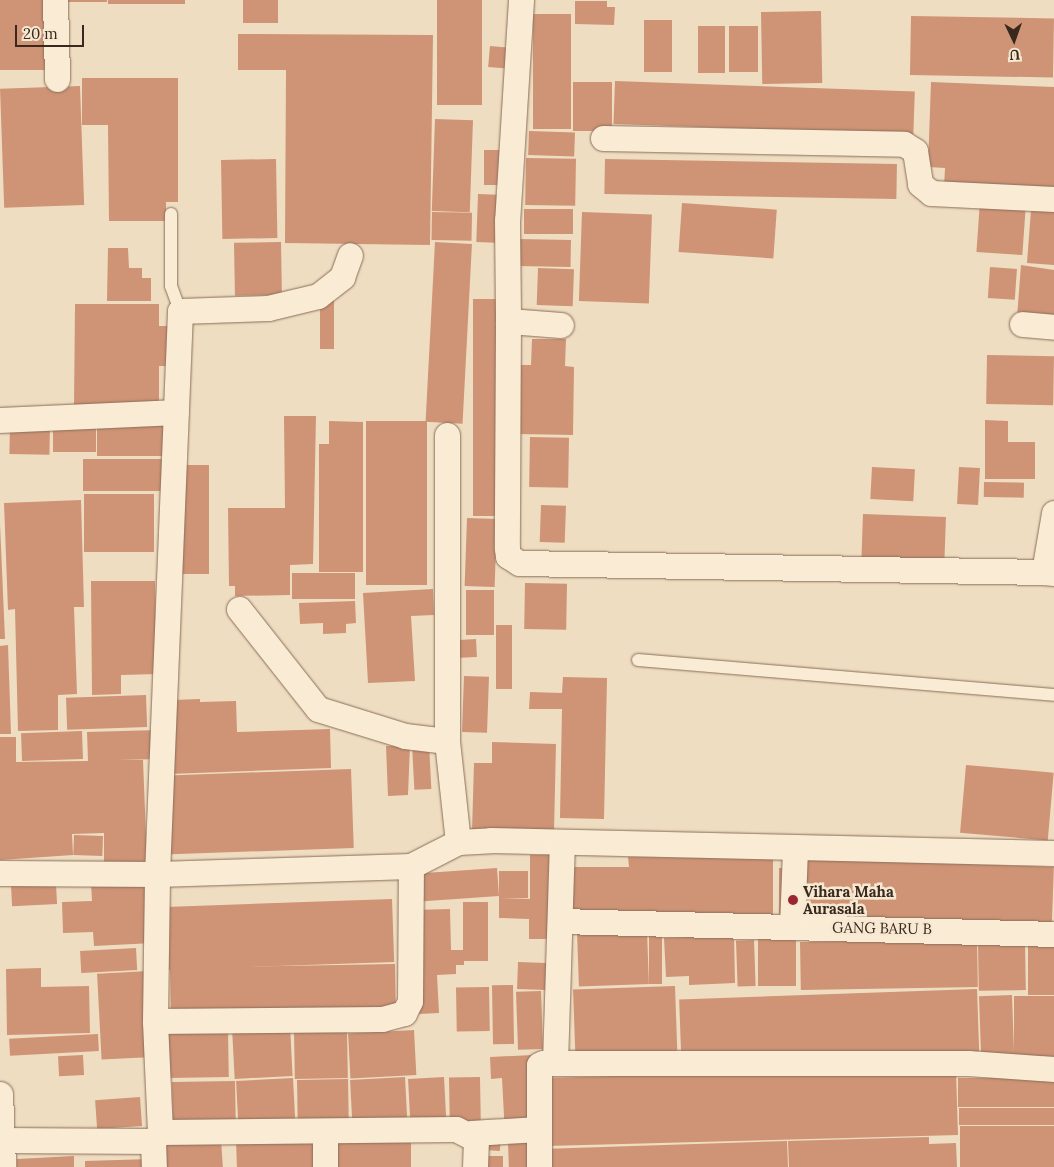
<!DOCTYPE html>
<style>
body{margin:0}
#map{position:relative;width:1054px;height:1167px;overflow:hidden;background:#efddc1;font-family:Lora,serif}
div>[style]{position:absolute}
.building>*{inset:0;background:#cf9376;transform-origin:0 0}
.roads{filter:drop-shadow(0 0 1px #896e58) drop-shadow(0 0 1px #896e58)}
.service>*{height:12px;margin:-6px;padding:0 6px;transform-origin:6px;border-radius:6px;background:#faebd5}
.minor>*{height:25px;margin:-12.5px;padding:0 12.5px;transform-origin:12.5px;border-radius:12.5px;background:#faebd5}
.dots>*{width:14px;height:14px;translate:-50% -50%;box-sizing:border-box;border:2px solid #f6e8d1;border-radius:50%}
span{translate:-50% -50%;white-space:nowrap;text-align:center;line-height:1.15;-webkit-text-stroke:5px #f6e8d1;paint-order:stroke}
.poi-label{font-size:15px;color:#39281d;font-weight:700}
.left{translate:0 -50%;text-align:left}
.street-label{font-size:15px;color:#39281d}
.north{position:absolute;left:989px;top:15px;width:50px;height:50px;-webkit-text-stroke:4px #f6e8d1;paint-order:stroke;rotate:177deg;font-size:14px;font-weight:700;line-height:20px;text-align:center;color:#39281d}
.north::after{content:'';display:block;margin:auto;width:18px;height:22px;background:#39281d;clip-path:polygon(50% 0,100% 100%,50% 72%,0 100%)}
.scale{position:absolute;left:15px;top:25px;width:69px;height:22px;box-sizing:border-box;border:2px solid #39281d;border-top:0;padding-left:6px;font-size:15px;line-height:18px;white-space:nowrap;color:#39281d;-webkit-text-stroke:4px #f6e8d1;paint-order:stroke}
</style>
<div id="map">
<div class="building">
<i style="left:0;top:0;width:46px;height:70px"></i>
<i style="left:64px;top:0;width:43px;height:2px"></i>
<i style="left:108px;top:0;width:77px;height:4px"></i>
<i style="left:243px;top:0;width:35px;height:23px"></i>
<i style="left:437px;top:0;width:45px;height:105px"></i>
<i style="clip-path:polygon(575px 1px,607px 1px,607px 7px,615px 7px,614px 25px,575px 24px)"></i>
<i style="left:821px;top:11px;width:72px;height:60px;rotate:89deg"></i>
<i style="left:533px;top:14px;width:38px;height:115px"></i>
<i style="left:911px;top:16px;width:143px;height:59px;rotate:1deg"></i>
<i style="left:644px;top:20px;width:28px;height:52px"></i>
<i style="left:698px;top:26px;width:27px;height:47px"></i>
<i style="left:729px;top:26px;width:29px;height:46px"></i>
<i style="clip-path:polygon(238px 34px,433px 35px,430px 245px,285px 243px,286px 70px,238px 70px)"></i>
<i style="left:490px;top:46px;width:25px;height:21px;rotate:5deg"></i>
<i style="clip-path:polygon(82px 78px,178px 78px,178px 202px,166px 202px,166px 221px,109px 221px,108px 125px,82px 125px)"></i>
<i style="left:615px;top:81px;width:300px;height:43px;rotate:2deg"></i>
<i style="left:573px;top:82px;width:39px;height:49px"></i>
<i style="clip-path:polygon(931px 82px,1054px 87px,1054px 192px,944px 188px,945px 168px,928px 167px)"></i>
<i style="left:80px;top:86px;width:119px;height:80px;rotate:88deg"></i>
<i style="left:435px;top:119px;width:38px;height:92px;rotate:2deg"></i>
<i style="left:529px;top:131px;width:46px;height:24px;rotate:2deg"></i>
<i style="left:484px;top:150px;width:21px;height:35px"></i>
<i style="left:526px;top:158px;width:50px;height:47px;rotate:1deg"></i>
<i style="left:276px;top:159px;width:79px;height:55px;rotate:89deg"></i>
<i style="left:605px;top:159px;width:292px;height:35px;rotate:1deg"></i>
<i style="left:478px;top:194px;width:26px;height:48px;rotate:2deg"></i>
<i style="left:980px;top:201px;width:46px;height:51px;rotate:4deg"></i>
<i style="left:682px;top:203px;width:95px;height:49px;rotate:4deg"></i>
<i style="left:524px;top:209px;width:49px;height:25px"></i>
<i style="clip-path:polygon(1031px 210px,1054px 211px,1054px 265px,1027px 263px)"></i>
<i style="left:432px;top:212px;width:40px;height:28px;rotate:1deg"></i>
<i style="left:582px;top:212px;width:70px;height:89px;rotate:2deg"></i>
<i style="left:518px;top:239px;width:53px;height:27px;rotate:1deg"></i>
<i style="left:281px;top:242px;width:53px;height:47px;rotate:89deg"></i>
<i style="left:435px;top:242px;width:37px;height:180px;rotate:3deg"></i>
<i style="clip-path:polygon(108px 248px,128px 248px,129px 268px,142px 268px,142px 278px,151px 278px,151px 301px,107px 301px)"></i>
<i style="clip-path:polygon(1021px 265px,1054px 270px,1054px 322px,1017px 317px)"></i>
<i style="left:990px;top:267px;width:27px;height:31px;rotate:4deg"></i>
<i style="left:538px;top:268px;width:36px;height:37px;rotate:2deg"></i>
<i style="left:320px;top:299px;width:14px;height:50px"></i>
<i style="left:473px;top:299px;width:28px;height:217px"></i>
<i style="clip-path:polygon(75px 304px,159px 304px,159px 326px,168px 326px,167px 366px,159px 366px,159px 408px,74px 407px)"></i>
<i style="clip-path:polygon(532px 339px,566px 339px,565px 366px,574px 367px,573px 435px,518px 434px,520px 365px,531px 365px)"></i>
<i style="left:987px;top:355px;width:67px;height:49px;rotate:1deg"></i>
<i style="clip-path:polygon(284px 416px,316px 416px,313px 564px,290px 565px,290px 595px,235px 596px,235px 586px,229px 586px,228px 508px,285px 508px)"></i>
<i style="clip-path:polygon(985px 420px,1008px 421px,1008px 442px,1035px 442px,1035px 479px,985px 479px)"></i>
<i style="left:53px;top:421px;width:43px;height:31px"></i>
<i style="left:97px;top:421px;width:71px;height:35px"></i>
<i style="clip-path:polygon(329px 421px,363px 422px,363px 572px,319px 572px,319px 444px,329px 444px)"></i>
<i style="left:366px;top:421px;width:61px;height:164px"></i>
<i style="left:10px;top:422px;width:40px;height:32px;rotate:1deg"></i>
<i style="left:530px;top:437px;width:39px;height:50px;rotate:1deg"></i>
<i style="left:83px;top:459px;width:81px;height:32px"></i>
<i style="left:180px;top:465px;width:29px;height:109px"></i>
<i style="left:872px;top:467px;width:43px;height:32px;rotate:3deg"></i>
<i style="left:959px;top:467px;width:21px;height:37px;rotate:3deg"></i>
<i style="left:984px;top:482px;width:40px;height:15px;rotate:1deg"></i>
<i style="left:84px;top:494px;width:70px;height:58px"></i>
<i style="clip-path:polygon(81px 500px,84px 607px,74px 607px,77px 694px,58px 695px,58px 730px,18px 731px,15px 609px,8px 610px,4px 503px)"></i>
<i style="left:541px;top:505px;width:25px;height:37px;rotate:2deg"></i>
<i style="left:863px;top:514px;width:83px;height:45px;rotate:2deg"></i>
<i style="left:467px;top:518px;width:30px;height:68px;rotate:2deg"></i>
<i style="clip-path:polygon(0 524px,5px 639px,0 639px)"></i>
<i style="left:355px;top:573px;width:26px;height:63px;rotate:90deg"></i>
<i style="clip-path:polygon(91px 581px,155px 581px,157px 674px,121px 675px,121px 694px,92px 695px)"></i>
<i style="left:525px;top:583px;width:42px;height:46px;rotate:1deg"></i>
<i style="clip-path:polygon(433px 589px,434px 615px,411px 616px,415px 681px,368px 683px,363px 593px)"></i>
<i style="left:494px;top:590px;width:45px;height:28px;rotate:90deg"></i>
<i style="clip-path:polygon(355px 601px,356px 623px,346px 624px,346px 633px,323px 634px,323px 623px,300px 624px,299px 603px)"></i>
<i style="left:496px;top:625px;width:16px;height:64px"></i>
<i style="left:476px;top:639px;width:18px;height:17px;rotate:87deg"></i>
<i style="clip-path:polygon(8px 645px,11px 734px,0 734px,0 646px)"></i>
<i style="left:464px;top:676px;width:25px;height:56px;rotate:2deg"></i>
<i style="clip-path:polygon(563px 677px,607px 678px,604px 819px,560px 818px,562px 709px,529px 709px,530px 692px,562px 693px)"></i>
<i style="left:146px;top:695px;width:32px;height:80px;rotate:88deg"></i>
<i style="clip-path:polygon(200px 699px,200px 702px,236px 701px,237px 732px,330px 729px,331px 768px,169px 774px,173px 700px)"></i>
<i style="clip-path:polygon(158px 730px,159px 759px,118px 760px,143px 760px,147px 862px,104px 863px,104px 833px,72px 834px,73px 855px,0 860px,0 737px,16px 737px,16px 762px,88px 761px,87px 732px)"></i>
<i style="left:82px;top:731px;width:28px;height:61px;rotate:88deg"></i>
<i style="clip-path:polygon(492px 742px,556px 744px,554px 832px,472px 831px,474px 763px,492px 763px)"></i>
<i style="left:429px;top:744px;width:45px;height:17px;rotate:87deg"></i>
<i style="clip-path:polygon(410px 745px,408px 795px,388px 796px,386px 746px)"></i>
<i style="left:966px;top:765px;width:88px;height:68px;rotate:5deg"></i>
<i style="left:351px;top:769px;width:79px;height:183px;rotate:88deg"></i>
<i style="left:74px;top:835px;width:29px;height:20px;rotate:2deg"></i>
<i style="clip-path:polygon(530px 855px,549px 855px,548px 939px,529px 939px,529px 919px,499px 918px,499px 898px,530px 899px)"></i>
<i style="clip-path:polygon(628px 857px,773px 858px,773px 920px,562px 918px,573px 867px,629px 867px)"></i>
<i style="left:799px;top:858px;width:255px;height:62px;rotate:2deg"></i>
<i style="left:497px;top:868px;width:28px;height:79px;rotate:86deg"></i>
<i style="left:779px;top:868px;width:11px;height:45px"></i>
<i style="left:499px;top:871px;width:29px;height:27px"></i>
<i style="clip-path:polygon(150px 882px,153px 943px,94px 946px,93px 932px,63px 933px,62px 902px,92px 901px,91px 884px)"></i>
<i style="left:56px;top:884px;width:20px;height:45px;rotate:87deg"></i>
<i style="left:392px;top:899px;width:63px;height:227px;rotate:88deg"></i>
<i style="left:463px;top:902px;width:25px;height:59px"></i>
<i style="clip-path:polygon(450px 909px,451px 950px,464px 950px,464px 965px,456px 965px,456px 974px,437px 975px,439px 1013px,419px 1014px,414px 910px)"></i>
<i style="left:647px;top:930px;width:54px;height:70px;rotate:88deg"></i>
<i style="left:649px;top:933px;width:13px;height:51px"></i>
<i style="clip-path:polygon(734px 935px,735px 983px,689px 985px,689px 976px,666px 977px,664px 938px)"></i>
<i style="left:796px;top:936px;width:50px;height:38px;rotate:90deg"></i>
<i style="left:977px;top:939px;width:48px;height:177px;rotate:89deg"></i>
<i style="left:754px;top:940px;width:46px;height:18px;rotate:88deg"></i>
<i style="left:1025px;top:942px;width:48px;height:47px;rotate:89deg"></i>
<i style="left:1054px;top:942px;width:53px;height:26px;rotate:90deg"></i>
<i style="left:136px;top:948px;width:22px;height:56px;rotate:87deg"></i>
<i style="left:518px;top:962px;width:29px;height:27px;rotate:2deg"></i>
<i style="left:395px;top:964px;width:43px;height:225px;rotate:89deg"></i>
<i style="clip-path:polygon(41px 968px,41px 987px,89px 986px,90px 1033px,7px 1035px,6px 969px)"></i>
<i style="left:149px;top:971px;width:86px;height:52px;rotate:87deg"></i>
<i style="left:513px;top:985px;width:59px;height:21px;rotate:89deg"></i>
<i style="left:675px;top:986px;width:69px;height:102px;rotate:88deg"></i>
<i style="left:489px;top:987px;width:44px;height:33px;rotate:89deg"></i>
<i style="left:977px;top:989px;width:68px;height:298px;rotate:88deg"></i>
<i style="left:541px;top:991px;width:58px;height:25px;rotate:88deg"></i>
<i style="left:1012px;top:995px;width:59px;height:33px;rotate:88deg"></i>
<i style="left:1054px;top:996px;width:68px;height:40px;rotate:90deg"></i>
<i style="left:290px;top:1026px;width:50px;height:58px;rotate:87deg"></i>
<i style="left:414px;top:1030px;width:45px;height:66px;rotate:87deg"></i>
<i style="left:228px;top:1031px;width:46px;height:60px;rotate:89deg"></i>
<i style="left:347px;top:1031px;width:47px;height:53px;rotate:89deg"></i>
<i style="left:98px;top:1034px;width:17px;height:89px;rotate:87deg"></i>
<i style="left:83px;top:1055px;width:20px;height:25px;rotate:87deg"></i>
<i style="clip-path:polygon(532px 1055px,535px 1134px,505px 1135px,502px 1078px,491px 1079px,490px 1057px)"></i>
<i style="clip-path:polygon(879px 1069px,956px 1072px,958px 1135px,546px 1146px,544px 1078px)"></i>
<i style="left:405px;top:1077px;width:44px;height:55px;rotate:87deg"></i>
<i style="left:444px;top:1077px;width:41px;height:36px;rotate:87deg"></i>
<i style="left:480px;top:1077px;width:47px;height:31px;rotate:89deg"></i>
<i style="left:293px;top:1078px;width:45px;height:57px;rotate:87deg"></i>
<i style="left:1054px;top:1078px;width:29px;height:96px;rotate:90deg"></i>
<i style="left:348px;top:1079px;width:43px;height:51px;rotate:89deg"></i>
<i style="left:235px;top:1081px;width:44px;height:63px;rotate:89deg"></i>
<i style="left:140px;top:1097px;width:29px;height:45px;rotate:86deg"></i>
<i style="left:1054px;top:1108px;width:17px;height:95px;rotate:90deg"></i>
<i style="left:1054px;top:1126px;width:41px;height:94px;rotate:90deg"></i>
<i style="left:485px;top:1134px;width:16px;height:16px;rotate:4deg"></i>
<i style="clip-path:polygon(929px 1137px,929px 1144px,956px 1143px,957px 1167px,789px 1167px,788px 1141px)"></i>
<i style="left:321px;top:1139px;width:28px;height:85px;rotate:88deg"></i>
<i style="left:333px;top:1139px;width:78px;height:28px"></i>
<i style="left:221px;top:1140px;width:27px;height:60px;rotate:86deg"></i>
<i style="clip-path:polygon(787px 1141px,788px 1167px,543px 1167px,542px 1149px)"></i>
<i style="left:535px;top:1142px;width:25px;height:27px;rotate:88deg"></i>
<i style="clip-path:polygon(74px 1156px,74px 1167px,17px 1167px,17px 1159px)"></i>
<i style="left:481px;top:1156px;width:22px;height:11px"></i>
<i style="clip-path:polygon(151px 1159px,151px 1167px,85px 1167px,85px 1161px)"></i>
</div>
<div class="roads">
<div class="service">
<i style="left:171px;top:214px;width:72px;rotate:90deg"></i>
<i style="left:171px;top:286px;width:27px;rotate:70deg"></i>
<i style="left:638px;top:660px;width:417px;rotate:4.8deg"></i>
</div>
<div class="minor">
<i style="left:55px;top:0;width:79px;rotate:88.5deg"></i>
<i style="left:521px;top:0;width:220px;rotate:93.6deg"></i>
<i style="left:507px;top:220px;width:101px;rotate:89.4deg"></i>
<i style="left:508px;top:321px;width:53px;rotate:4.3deg"></i>
<i style="left:603px;top:138px;width:301px;rotate:1.1deg"></i>
<i style="left:904px;top:144px;width:13px;rotate:32deg"></i>
<i style="left:915px;top:151px;width:33px;rotate:81deg"></i>
<i style="left:920px;top:184px;width:14px;rotate:39deg"></i>
<i style="left:931px;top:193px;width:123px;rotate:2.8deg"></i>
<i style="left:508px;top:321px;width:227px;rotate:90.3deg"></i>
<i style="left:507px;top:548px;width:8px;rotate:83deg"></i>
<i style="left:508px;top:556px;width:13px;rotate:32deg"></i>
<i style="left:519px;top:563px;width:525px;rotate:0.98deg"></i>
<i style="left:1022px;top:324px;width:32px;rotate:5deg"></i>
<i style="left:0;top:420px;width:176px;rotate:-2.6deg"></i>
<i style="left:447px;top:435px;width:306px;rotate:90deg"></i>
<i style="left:447px;top:741px;width:102px;rotate:83.8deg"></i>
<i style="left:1054px;top:513px;width:60px;rotate:99.6deg"></i>
<i style="left:1044px;top:572px;width:10px;rotate:6deg"></i>
<i style="left:239px;top:609px;width:127px;rotate:51.7deg"></i>
<i style="left:318px;top:709px;width:91px;rotate:17.2deg"></i>
<i style="left:405px;top:736px;width:42px;rotate:6.8deg"></i>
<i style="left:0;top:873px;width:157px;rotate:0.4deg"></i>
<i style="left:157px;top:874px;width:254px;rotate:-1.8deg"></i>
<i style="left:411px;top:866px;width:53px;rotate:-27.1deg"></i>
<i style="left:458px;top:842px;width:33px;rotate:-3deg"></i>
<i style="left:491px;top:840px;width:563px;rotate:1.32deg"></i>
<i style="left:560px;top:921px;width:494px;rotate:1.5deg"></i>
<i style="left:792px;top:927px;width:79px;rotate:-87.8deg"></i>
<i style="left:155px;top:1021px;width:227px;rotate:-0.5deg"></i>
<i style="left:382px;top:1019px;width:23px;rotate:-15deg"></i>
<i style="left:404px;top:1013px;width:13px;rotate:-63deg"></i>
<i style="left:410px;top:1001px;width:135px;rotate:-89.6deg"></i>
<i style="left:555px;top:1063px;width:221px;rotate:-88.2deg"></i>
<i style="left:0;top:1094px;width:73px;rotate:87.6deg"></i>
<i style="left:160px;top:1132px;width:296px;rotate:-0.6deg"></i>
<i style="left:456px;top:1129px;width:22px;rotate:27deg"></i>
<i style="left:476px;top:1139px;width:28px;rotate:92deg"></i>
<i style="left:471px;top:1133px;width:68px;rotate:-3.4deg"></i>
<i style="left:0;top:1140px;width:153px;rotate:0.4deg"></i>
<i style="left:153px;top:1141px;width:11px;rotate:-52deg"></i>
<i style="left:160px;top:1132px;width:111px;rotate:-92.6deg"></i>
<i style="left:155px;top:1021px;width:147px;rotate:-89.2deg"></i>
<i style="left:157px;top:874px;width:563px;rotate:-87.66deg"></i>
<i style="left:180px;top:311px;width:88px;rotate:-2deg"></i>
<i style="left:268px;top:308px;width:51px;rotate:-13.5deg"></i>
<i style="left:318px;top:296px;width:31px;rotate:-38deg"></i>
<i style="left:342px;top:277px;width:23px;rotate:-70deg"></i>
<i style="left:153px;top:1141px;width:26px;rotate:88deg"></i>
<i style="left:325px;top:1167px;width:35px;rotate:-90deg"></i>
<i style="left:539px;top:1167px;width:102px;rotate:-90deg"></i>
<i style="left:539px;top:1065px;width:4px;rotate:-27deg"></i>
<i style="left:543px;top:1063px;width:425px"></i>
<i style="left:968px;top:1063px;width:86px;rotate:4deg"></i>
</div>
</div>
<div class="dots">
<i style="left:793px;top:900px;background:#9a2632"></i>
</div>
<div class="poi-label">
<span class="left" style="left:803px;top:900px">Vihara Maha<br>Aurasala</span>
</div>
<div class="street-label">
<span style="left:882px;top:928px;rotate:1deg">GANG BARU B</span>
</div>
<div class="north">U</div>
<div class="scale">20 m</div>
</div>
